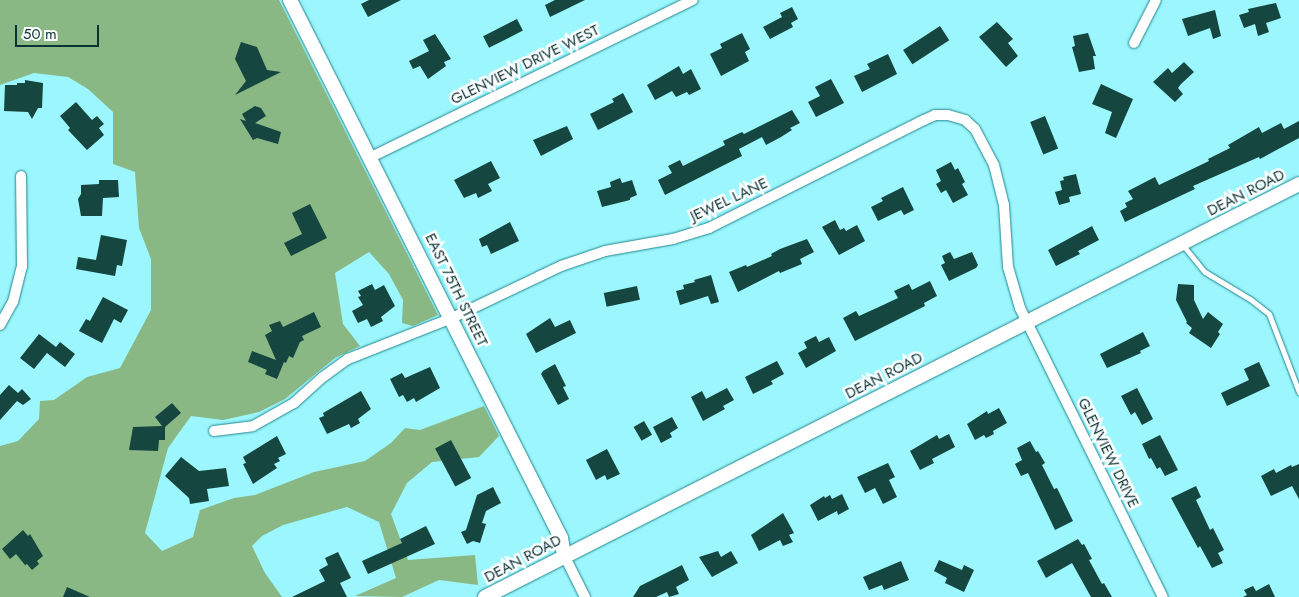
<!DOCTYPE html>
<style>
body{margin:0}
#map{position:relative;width:1299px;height:597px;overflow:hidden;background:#9bf6fd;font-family:Jost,sans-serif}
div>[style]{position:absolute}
.forest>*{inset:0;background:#8ab885}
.building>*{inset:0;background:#15463f;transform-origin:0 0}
.roads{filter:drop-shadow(0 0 1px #23868d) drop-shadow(0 0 1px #23868d)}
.service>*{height:5px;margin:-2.5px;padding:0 2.5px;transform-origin:2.5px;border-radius:2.5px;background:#fff}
.minor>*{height:10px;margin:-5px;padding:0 5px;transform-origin:5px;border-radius:5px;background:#fff}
.tertiary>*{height:14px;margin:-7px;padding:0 7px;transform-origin:7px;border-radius:7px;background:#fff}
span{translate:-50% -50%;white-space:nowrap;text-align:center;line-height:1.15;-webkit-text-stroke:5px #fff;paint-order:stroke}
.street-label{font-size:15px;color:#0a3336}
.scale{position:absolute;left:15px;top:25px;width:84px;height:22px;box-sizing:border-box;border:2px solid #0a3336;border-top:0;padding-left:6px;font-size:15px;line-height:18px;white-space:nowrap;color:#0a3336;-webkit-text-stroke:4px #fff;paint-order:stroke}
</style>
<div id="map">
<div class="forest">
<i style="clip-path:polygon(0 0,279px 0,438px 315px,413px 326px,402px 323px,403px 300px,389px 274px,369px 252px,335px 273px,343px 324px,360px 346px,335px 358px,285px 399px,259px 412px,223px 420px,191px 416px,168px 448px,145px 533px,162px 551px,193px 537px,200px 510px,234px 498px,255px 495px,314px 472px,365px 461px,391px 443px,405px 428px,420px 430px,484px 406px,499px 436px,479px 457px,432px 462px,407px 483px,391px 514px,408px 560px,475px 555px,478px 585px,439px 580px,402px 597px,355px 596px,396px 578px,379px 522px,347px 507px,283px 525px,262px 536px,252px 546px,265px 573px,282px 597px,0 597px,0 446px,18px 441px,39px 419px,40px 401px,54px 400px,87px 377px,120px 368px,151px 310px,151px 259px,139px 228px,135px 172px,113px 164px,113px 112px,88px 89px,68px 77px,34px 73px,0 85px)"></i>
</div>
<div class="building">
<i style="clip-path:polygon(369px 0,401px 0,368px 17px,361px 4px)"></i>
<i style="clip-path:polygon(555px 0,585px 0,550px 17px,545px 5px)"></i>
<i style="clip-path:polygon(1276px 3px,1281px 18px,1266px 23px,1269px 32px,1258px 36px,1255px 24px,1244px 28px,1239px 15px,1249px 12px,1248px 9px)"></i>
<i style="clip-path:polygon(792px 7px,798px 19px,791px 23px,793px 27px,770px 39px,763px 27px,782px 17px,780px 13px)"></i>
<i style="clip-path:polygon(1215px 10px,1221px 36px,1213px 39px,1210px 28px,1188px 36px,1182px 19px)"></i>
<i style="left:517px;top:19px;width:13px;height:38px;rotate:63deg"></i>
<i style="clip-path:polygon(997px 22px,1013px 39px,1008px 43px,1018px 56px,1006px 67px,979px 37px)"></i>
<i style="left:940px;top:26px;width:17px;height:44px;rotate:57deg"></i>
<i style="clip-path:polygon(742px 33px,750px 49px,745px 52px,749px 61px,721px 76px,710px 54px,722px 48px,720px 44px)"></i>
<i style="clip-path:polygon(1088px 33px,1096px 56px,1093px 56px,1095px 69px,1079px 72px,1072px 47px,1075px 46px,1073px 36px)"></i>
<i style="clip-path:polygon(435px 34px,451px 59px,444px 62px,446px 66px,428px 79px,420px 66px,413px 69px,409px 61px,429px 51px,423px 40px)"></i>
<i style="clip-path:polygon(241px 42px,257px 47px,267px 70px,281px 72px,235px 95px,246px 81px,235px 59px)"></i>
<i style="clip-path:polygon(888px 54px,897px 74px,862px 92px,854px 76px,870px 69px,867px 64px)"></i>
<i style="clip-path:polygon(1184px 62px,1194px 72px,1181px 84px,1178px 88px,1183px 94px,1175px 102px,1153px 82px,1168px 68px,1172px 73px)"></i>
<i style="clip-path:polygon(679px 66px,683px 74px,691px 69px,701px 89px,689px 95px,687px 92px,676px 97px,672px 91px,655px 100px,647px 85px)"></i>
<i style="clip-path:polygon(831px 79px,844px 103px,816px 117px,808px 102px,820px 96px,815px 87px)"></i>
<i style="clip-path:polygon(25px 80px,43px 83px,42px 108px,38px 108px,32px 119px,28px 112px,4px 111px,5px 85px,17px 85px,17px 83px,25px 83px)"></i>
<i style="clip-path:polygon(1101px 84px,1133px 99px,1116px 138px,1105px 133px,1112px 112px,1092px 104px)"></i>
<i style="clip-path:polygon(623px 93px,633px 112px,598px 130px,590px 114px,614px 102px,612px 99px)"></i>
<i style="clip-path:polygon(76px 102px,92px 120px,97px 116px,104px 124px,99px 128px,104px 135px,87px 150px,68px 130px,70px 128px,60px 116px)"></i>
<i style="clip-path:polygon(255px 106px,261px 108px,266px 116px,255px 123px,281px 132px,278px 144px,257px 138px,253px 140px,240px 119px,246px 121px,242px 114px)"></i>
<i style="clip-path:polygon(792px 110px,800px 123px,790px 128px,792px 130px,781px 137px,766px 145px,762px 137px,739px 149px,742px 156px,665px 195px,658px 180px,672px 173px,668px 166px,680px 160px,683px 166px,725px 145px,723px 141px,742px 132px,744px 134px)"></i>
<i style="left:1045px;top:116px;width:35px;height:16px;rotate:68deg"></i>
<i style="clip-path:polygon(1299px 121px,1299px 138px,1260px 159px,1259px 157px,1193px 186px,1195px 189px,1125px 222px,1120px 211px,1127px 207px,1125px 203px,1133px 199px,1128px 191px,1155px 177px,1159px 185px,1209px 161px,1208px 159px,1230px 148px,1228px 145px,1259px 127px,1262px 133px,1281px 123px,1284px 129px)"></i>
<i style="clip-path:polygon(567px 126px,573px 139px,541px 156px,533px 140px)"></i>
<i style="clip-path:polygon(491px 161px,500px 178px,488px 184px,492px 191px,478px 198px,476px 193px,464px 198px,454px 180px)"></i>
<i style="clip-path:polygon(951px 162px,955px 170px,958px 168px,965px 182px,962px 184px,968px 195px,953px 203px,946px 190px,941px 193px,936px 184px,941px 181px,936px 170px)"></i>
<i style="clip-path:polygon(1076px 174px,1081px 194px,1069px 197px,1070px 202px,1059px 205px,1055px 192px,1062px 190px,1060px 181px,1064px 180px,1063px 177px)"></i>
<i style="clip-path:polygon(620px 178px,622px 183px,632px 180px,637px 195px,630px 198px,630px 200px,602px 207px,597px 191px,611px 187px,610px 182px)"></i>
<i style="clip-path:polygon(99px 180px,118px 180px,119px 197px,103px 198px,102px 216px,81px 216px,78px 199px,81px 194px,81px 185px,99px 184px)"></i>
<i style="clip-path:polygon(903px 187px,914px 210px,904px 215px,901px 210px,878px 221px,871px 207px,883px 201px,881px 198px)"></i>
<i style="clip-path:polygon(310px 204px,327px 238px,291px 256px,284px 243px,302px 234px,292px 213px)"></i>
<i style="clip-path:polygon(835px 220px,840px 230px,844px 228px,846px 231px,857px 225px,865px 241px,839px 255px,822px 227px)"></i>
<i style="clip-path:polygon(510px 222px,519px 241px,491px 254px,487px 245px,482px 247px,479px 239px)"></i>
<i style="clip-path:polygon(1092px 226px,1099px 240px,1078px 251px,1080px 254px,1056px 266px,1048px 250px)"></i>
<i style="clip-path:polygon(101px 235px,127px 240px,122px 266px,117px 265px,115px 276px,76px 269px,78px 257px,96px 260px)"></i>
<i style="clip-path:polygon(807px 239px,814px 252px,800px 259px,802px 264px,780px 273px,779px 271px,738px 292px,729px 272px,746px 265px,747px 267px,772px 256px,771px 254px,780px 249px)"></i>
<i style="clip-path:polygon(950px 252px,954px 259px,972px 252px,978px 265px,976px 268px,949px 281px,941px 265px,945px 263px,942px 256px)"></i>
<i style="clip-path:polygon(711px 275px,719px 302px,711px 304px,708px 296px,680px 305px,676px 291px,684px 289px,683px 285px,695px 282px,694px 280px)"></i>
<i style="clip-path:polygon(930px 281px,937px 296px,924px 303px,925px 306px,855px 341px,843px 318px,856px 311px,859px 316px,881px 306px,898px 298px,894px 291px,909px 284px,912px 290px)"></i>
<i style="clip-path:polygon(372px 284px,375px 290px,384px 285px,395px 306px,381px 317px,383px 321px,371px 327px,367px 319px,358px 323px,352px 311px,363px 305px,358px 297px,361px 296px,358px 291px)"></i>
<i style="clip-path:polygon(1178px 284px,1194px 285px,1194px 300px,1203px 319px,1208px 312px,1223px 324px,1218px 332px,1220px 334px,1211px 348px,1189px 333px,1192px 328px,1186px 323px,1187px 322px,1176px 300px)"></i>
<i style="left:637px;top:286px;width:14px;height:34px;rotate:78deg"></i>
<i style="clip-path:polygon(103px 297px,128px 310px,121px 323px,114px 319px,102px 343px,79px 331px,86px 319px,90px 321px)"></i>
<i style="clip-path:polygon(314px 312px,321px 327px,302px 336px,304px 340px,300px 342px,293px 358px,289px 356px,286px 363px,284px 362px,277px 379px,265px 374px,267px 370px,248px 362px,252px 351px,276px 360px,265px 335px,272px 331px,269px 325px,280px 321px,283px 327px)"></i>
<i style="clip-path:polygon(550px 318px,555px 327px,570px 320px,576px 333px,536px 353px,526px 334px)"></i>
<i style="clip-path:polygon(1143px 332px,1150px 346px,1140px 351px,1141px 353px,1107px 368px,1100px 354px)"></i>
<i style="clip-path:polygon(39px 334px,56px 347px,60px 342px,75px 354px,65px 367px,47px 353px,34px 369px,20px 358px)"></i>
<i style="clip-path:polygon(816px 336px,819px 342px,829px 337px,836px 351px,806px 368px,798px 353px,807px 348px,804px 342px)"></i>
<i style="clip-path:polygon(777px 361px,784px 374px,771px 381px,773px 384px,753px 394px,745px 377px)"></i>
<i style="clip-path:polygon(1259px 362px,1270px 386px,1227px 406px,1221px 393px,1249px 380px,1244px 369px)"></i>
<i style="clip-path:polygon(555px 364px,566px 386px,563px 387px,569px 399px,558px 405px,541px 374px,543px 371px)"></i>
<i style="clip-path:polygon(430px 367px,440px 388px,416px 402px,414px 398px,407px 402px,403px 395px,399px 397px,390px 379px,402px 373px,405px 378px)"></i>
<i style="clip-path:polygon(9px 385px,18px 393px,22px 389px,31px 399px,23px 405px,17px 401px,0 420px,0 395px)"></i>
<i style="clip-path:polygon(727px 388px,734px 400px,723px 406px,725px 409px,703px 421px,691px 397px,702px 391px,706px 399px)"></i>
<i style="clip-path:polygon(1137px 388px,1153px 419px,1142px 425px,1135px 412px,1131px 415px,1121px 396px)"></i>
<i style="clip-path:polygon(361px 391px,371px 409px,358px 419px,360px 423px,351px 428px,349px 424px,327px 434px,319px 418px,324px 416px,323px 413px)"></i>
<i style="clip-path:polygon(172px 403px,181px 413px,165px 427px,165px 440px,159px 440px,158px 451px,129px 450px,133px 427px,162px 426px,155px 417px)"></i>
<i style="clip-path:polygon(999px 408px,1007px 423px,993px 431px,994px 434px,986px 438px,984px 435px,975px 440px,967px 424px,987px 411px,988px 414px)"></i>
<i style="clip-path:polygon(672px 417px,678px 428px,670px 433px,672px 437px,661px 443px,653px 427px)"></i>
<i style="left:644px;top:421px;width:16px;height:12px;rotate:60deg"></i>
<i style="clip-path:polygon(949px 434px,955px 447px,932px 459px,934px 463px,920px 470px,910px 451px,937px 435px,939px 439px)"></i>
<i style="clip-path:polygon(1160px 435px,1178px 470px,1165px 476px,1160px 467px,1157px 469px,1151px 458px,1149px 459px,1142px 444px)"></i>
<i style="clip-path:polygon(277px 436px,286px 454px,278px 458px,280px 461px,274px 464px,277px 468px,253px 484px,243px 464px,246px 463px,243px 457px)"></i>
<i style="left:451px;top:440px;width:43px;height:18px;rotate:62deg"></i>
<i style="clip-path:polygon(1030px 441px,1036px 452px,1038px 451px,1045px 463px,1042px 465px,1054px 489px,1057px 488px,1073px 521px,1055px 530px,1028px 473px,1021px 476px,1015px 464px,1022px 460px,1017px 448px)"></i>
<i style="clip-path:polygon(607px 449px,620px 474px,607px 480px,605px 475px,596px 480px,586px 460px)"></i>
<i style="clip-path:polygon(181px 457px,199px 471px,226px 468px,229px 486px,207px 489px,209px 501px,190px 504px,189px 498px,165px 476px)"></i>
<i style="clip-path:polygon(888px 463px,895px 477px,889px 480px,897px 497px,883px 504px,875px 488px,865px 493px,857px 477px)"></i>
<i style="clip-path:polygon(1299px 464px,1299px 499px,1292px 486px,1271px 496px,1261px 476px,1274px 469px,1276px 473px,1291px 465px,1292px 467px)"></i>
<i style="clip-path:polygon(1196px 486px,1201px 497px,1196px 500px,1210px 530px,1213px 528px,1224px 550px,1218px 553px,1223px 563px,1212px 568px,1200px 546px,1198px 548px,1171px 498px)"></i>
<i style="clip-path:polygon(493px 487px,501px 503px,486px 511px,482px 523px,486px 524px,480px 543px,473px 541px,467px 544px,461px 532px,466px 530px,477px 495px)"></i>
<i style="clip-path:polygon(842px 494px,849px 509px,838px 515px,837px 511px,818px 521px,810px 505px,824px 496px,825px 498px,830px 495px,832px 499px)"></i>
<i style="clip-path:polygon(783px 513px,794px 533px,789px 535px,793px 542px,783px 546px,780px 540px,759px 551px,751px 535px)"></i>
<i style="clip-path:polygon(426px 526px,435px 544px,368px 574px,362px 561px,402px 543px,400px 539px)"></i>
<i style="clip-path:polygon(23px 530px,28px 536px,30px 534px,43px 556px,37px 561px,39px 564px,32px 570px,27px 564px,25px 565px,16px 554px,10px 559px,2px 549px)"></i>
<i style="clip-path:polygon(1078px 539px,1082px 545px,1084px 544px,1092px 559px,1089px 560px,1102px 584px,1104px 583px,1112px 597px,1091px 597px,1072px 563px,1046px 578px,1037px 561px)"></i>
<i style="clip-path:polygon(718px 551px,721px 557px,731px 551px,738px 563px,712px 577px,699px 557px)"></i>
<i style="clip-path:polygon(338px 552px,351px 578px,340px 583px,347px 597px,292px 597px,325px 581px,319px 570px,328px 565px,325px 558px)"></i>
<i style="clip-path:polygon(939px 560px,962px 570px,964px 565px,974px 570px,964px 592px,945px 583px,947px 578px,934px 571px)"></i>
<i style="clip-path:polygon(901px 561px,909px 580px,884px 590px,882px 585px,869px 590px,863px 577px)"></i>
<i style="clip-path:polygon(682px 565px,689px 580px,676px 587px,679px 594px,669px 597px,667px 592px,656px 597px,633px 597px,640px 586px)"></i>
<i style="clip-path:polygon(1269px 584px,1275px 597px,1243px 597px,1247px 595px,1244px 590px,1253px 586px,1256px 591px)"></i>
<i style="clip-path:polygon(67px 587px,90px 597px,63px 597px)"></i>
</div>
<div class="roads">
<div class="service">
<i style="left:1182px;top:244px;width:36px;rotate:51deg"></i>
<i style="left:1205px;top:272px;width:52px;rotate:31deg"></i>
<i style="left:1250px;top:299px;width:24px;rotate:38deg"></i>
<i style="left:1269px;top:314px;width:84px;rotate:69deg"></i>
</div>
<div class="minor">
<i style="left:1134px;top:43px;width:48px;rotate:-62.9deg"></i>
<i style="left:371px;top:157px;width:358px;rotate:-26deg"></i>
<i style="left:0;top:325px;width:26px;rotate:-61deg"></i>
<i style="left:13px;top:302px;width:36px;rotate:-76deg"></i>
<i style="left:22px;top:267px;width:91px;rotate:-90.6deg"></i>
<i style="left:214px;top:431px;width:39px;rotate:-7deg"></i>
<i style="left:253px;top:426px;width:47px;rotate:-29.3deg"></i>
<i style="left:294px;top:403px;width:39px;rotate:-42deg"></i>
<i style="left:323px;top:377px;width:31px;rotate:-36deg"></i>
<i style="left:348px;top:359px;width:112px;rotate:-21.5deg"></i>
<i style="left:452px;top:318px;width:121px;rotate:-25.5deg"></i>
<i style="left:561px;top:266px;width:46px;rotate:-18.8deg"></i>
<i style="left:605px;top:251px;width:69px;rotate:-10deg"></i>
<i style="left:673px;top:239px;width:38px;rotate:-17deg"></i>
<i style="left:709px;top:228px;width:241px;rotate:-26.7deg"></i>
<i style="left:924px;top:120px;width:12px;rotate:-24deg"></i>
<i style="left:935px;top:115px;width:13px"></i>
<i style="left:948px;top:115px;width:18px;rotate:16deg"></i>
<i style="left:965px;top:120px;width:13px;rotate:42deg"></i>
<i style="left:975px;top:129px;width:41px;rotate:62.2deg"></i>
<i style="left:994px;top:165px;width:41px;rotate:76deg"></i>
<i style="left:1004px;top:205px;width:62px;rotate:86.3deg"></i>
<i style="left:1008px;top:267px;width:43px;rotate:73.7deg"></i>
<i style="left:1020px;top:308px;width:322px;rotate:63.7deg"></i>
<i style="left:564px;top:555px;width:47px;rotate:63.4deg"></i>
</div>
<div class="tertiary">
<i style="left:290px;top:0;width:602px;rotate:63.26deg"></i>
<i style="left:561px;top:538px;width:17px;rotate:80deg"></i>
<i style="left:485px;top:597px;width:913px;rotate:-26.9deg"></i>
</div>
</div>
<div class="street-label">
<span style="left:525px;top:65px;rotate:-26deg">GLENVIEW DRIVE WEST</span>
<span style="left:1246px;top:193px;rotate:-27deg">DEAN ROAD</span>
<span style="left:729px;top:200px;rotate:-25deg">JEWEL LANE</span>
<span style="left:456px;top:290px;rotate:64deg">EAST 75TH STREET</span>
<span style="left:884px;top:376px;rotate:-27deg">DEAN ROAD</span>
<span style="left:1108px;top:453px;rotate:64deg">GLENVIEW DRIVE</span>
<span style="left:523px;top:559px;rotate:-28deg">DEAN ROAD</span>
</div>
<div class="scale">50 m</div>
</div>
